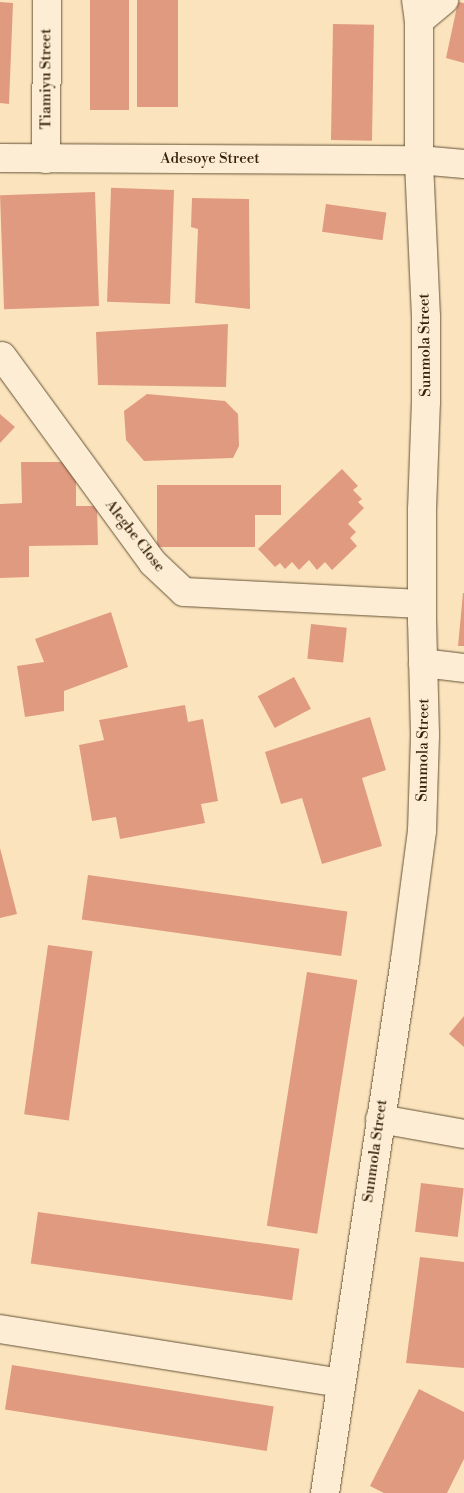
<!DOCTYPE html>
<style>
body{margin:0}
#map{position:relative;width:464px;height:1493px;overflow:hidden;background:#fbe4bd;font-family:"Libre Bodoni",serif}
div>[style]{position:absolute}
.building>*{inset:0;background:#e09a80;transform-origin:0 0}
.roads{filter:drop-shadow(0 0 1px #665337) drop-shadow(0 0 1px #665337)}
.minor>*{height:28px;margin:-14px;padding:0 14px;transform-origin:14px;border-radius:14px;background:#fcedd4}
span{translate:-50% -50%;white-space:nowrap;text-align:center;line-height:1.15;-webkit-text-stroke:5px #fcedd4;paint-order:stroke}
.street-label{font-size:15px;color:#35230a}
</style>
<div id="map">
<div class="building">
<i style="left:90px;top:0;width:39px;height:110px"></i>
<i style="left:137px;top:0;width:41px;height:107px"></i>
<i style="clip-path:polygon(0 2px,13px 3px,9px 104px,0 103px)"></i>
<i style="clip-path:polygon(458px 2px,464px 3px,464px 63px,446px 58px)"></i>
<i style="left:333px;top:24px;width:41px;height:116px;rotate:1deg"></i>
<i style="left:174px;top:190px;width:114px;height:63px;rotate:92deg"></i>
<i style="left:95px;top:192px;width:114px;height:95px;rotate:88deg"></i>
<i style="clip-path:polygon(192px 198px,249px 199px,250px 309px,195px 303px,198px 229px,191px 227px)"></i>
<i style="left:326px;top:204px;width:61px;height:28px;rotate:8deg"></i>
<i style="clip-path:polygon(228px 324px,226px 387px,98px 385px,96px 332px)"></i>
<i style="clip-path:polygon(147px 394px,225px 401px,238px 414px,239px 446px,233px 458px,144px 461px,126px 440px,124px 411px)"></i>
<i style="clip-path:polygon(0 414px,15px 427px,0 443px)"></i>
<i style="clip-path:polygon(21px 462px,76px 462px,76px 506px,97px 506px,98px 545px,29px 546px,29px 577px,0 578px,0 504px,22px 503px)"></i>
<i style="clip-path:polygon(342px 469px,358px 486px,353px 490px,362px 499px,358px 502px,364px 508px,348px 524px,356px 532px,350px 538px,357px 546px,332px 570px,325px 562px,317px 570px,309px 560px,299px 570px,292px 562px,285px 569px,280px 563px,275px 567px,258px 549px)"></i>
<i style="clip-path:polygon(157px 485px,281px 485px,281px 515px,255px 515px,255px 547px,157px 547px)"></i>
<i style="clip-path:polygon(463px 593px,464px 593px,464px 646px,458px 646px)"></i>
<i style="clip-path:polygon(111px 612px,128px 667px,64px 691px,64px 711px,25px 717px,17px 666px,44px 662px,35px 639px)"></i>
<i style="left:311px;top:624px;width:36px;height:35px;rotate:6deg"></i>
<i style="left:294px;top:677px;width:36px;height:41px;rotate:62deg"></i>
<i style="clip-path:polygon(185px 705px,188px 722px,203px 719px,218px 801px,201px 804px,205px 823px,120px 839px,116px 817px,92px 821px,79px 745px,104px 740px,99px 720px)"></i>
<i style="clip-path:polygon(370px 717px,386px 770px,362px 778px,382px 846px,322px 864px,302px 798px,281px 804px,265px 752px)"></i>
<i style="clip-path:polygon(0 848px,17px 914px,0 918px)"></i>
<i style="left:88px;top:875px;width:262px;height:45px;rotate:8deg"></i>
<i style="left:48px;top:945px;width:45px;height:171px;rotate:8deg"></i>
<i style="left:307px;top:972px;width:51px;height:257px;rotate:9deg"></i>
<i style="clip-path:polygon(464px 1016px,464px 1047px,449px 1034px)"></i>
<i style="left:421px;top:1183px;width:43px;height:49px;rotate:7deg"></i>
<i style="left:38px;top:1212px;width:264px;height:52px;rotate:8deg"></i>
<i style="clip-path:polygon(420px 1257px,464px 1262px,464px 1368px,406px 1363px)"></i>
<i style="left:12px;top:1365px;width:265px;height:45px;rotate:9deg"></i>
<i style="clip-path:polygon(419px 1389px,464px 1412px,464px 1459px,447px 1493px,384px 1493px,370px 1486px)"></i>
</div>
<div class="roads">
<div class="minor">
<i style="left:419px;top:21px;width:33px;rotate:-40deg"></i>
<i style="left:0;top:158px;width:419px;rotate:0.3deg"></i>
<i style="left:419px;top:160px;width:45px;rotate:5.1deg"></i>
<i style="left:46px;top:159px;width:159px;rotate:-89.6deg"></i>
<i style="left:2px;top:356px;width:256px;rotate:53.9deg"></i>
<i style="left:153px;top:563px;width:42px;rotate:43.1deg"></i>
<i style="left:184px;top:592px;width:238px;rotate:2.9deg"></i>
<i style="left:423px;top:663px;width:41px;rotate:7deg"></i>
<i style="left:380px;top:1119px;width:85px;rotate:10.1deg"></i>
<i style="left:0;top:1329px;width:345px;rotate:9deg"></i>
<i style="left:325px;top:1493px;width:539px;rotate:-81.46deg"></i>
<i style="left:405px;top:960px;width:130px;rotate:-82.5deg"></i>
<i style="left:422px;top:831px;width:97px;rotate:-88.2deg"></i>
<i style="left:425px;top:734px;width:112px;rotate:-91.5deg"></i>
<i style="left:422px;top:622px;width:112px;rotate:-90deg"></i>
<i style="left:422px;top:510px;width:108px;rotate:-87.9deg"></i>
<i style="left:426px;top:402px;width:85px;rotate:-90deg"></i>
<i style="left:426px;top:317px;width:157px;rotate:-92.6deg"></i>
<i style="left:419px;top:160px;width:139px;rotate:-90deg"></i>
<i style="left:419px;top:21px;width:21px;rotate:-98deg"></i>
</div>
</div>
<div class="street-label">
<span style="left:46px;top:79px;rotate:-90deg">Tiamiyu Street</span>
<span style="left:210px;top:159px">Adesoye Street</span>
<span style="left:425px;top:345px;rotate:-91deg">Sunmola Street</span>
<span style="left:135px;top:536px;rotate:52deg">Alegbe Close</span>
<span style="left:423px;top:750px;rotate:-89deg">Sunmola Street</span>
<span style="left:375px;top:1151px;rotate:-82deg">Sunmola Street</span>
</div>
</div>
